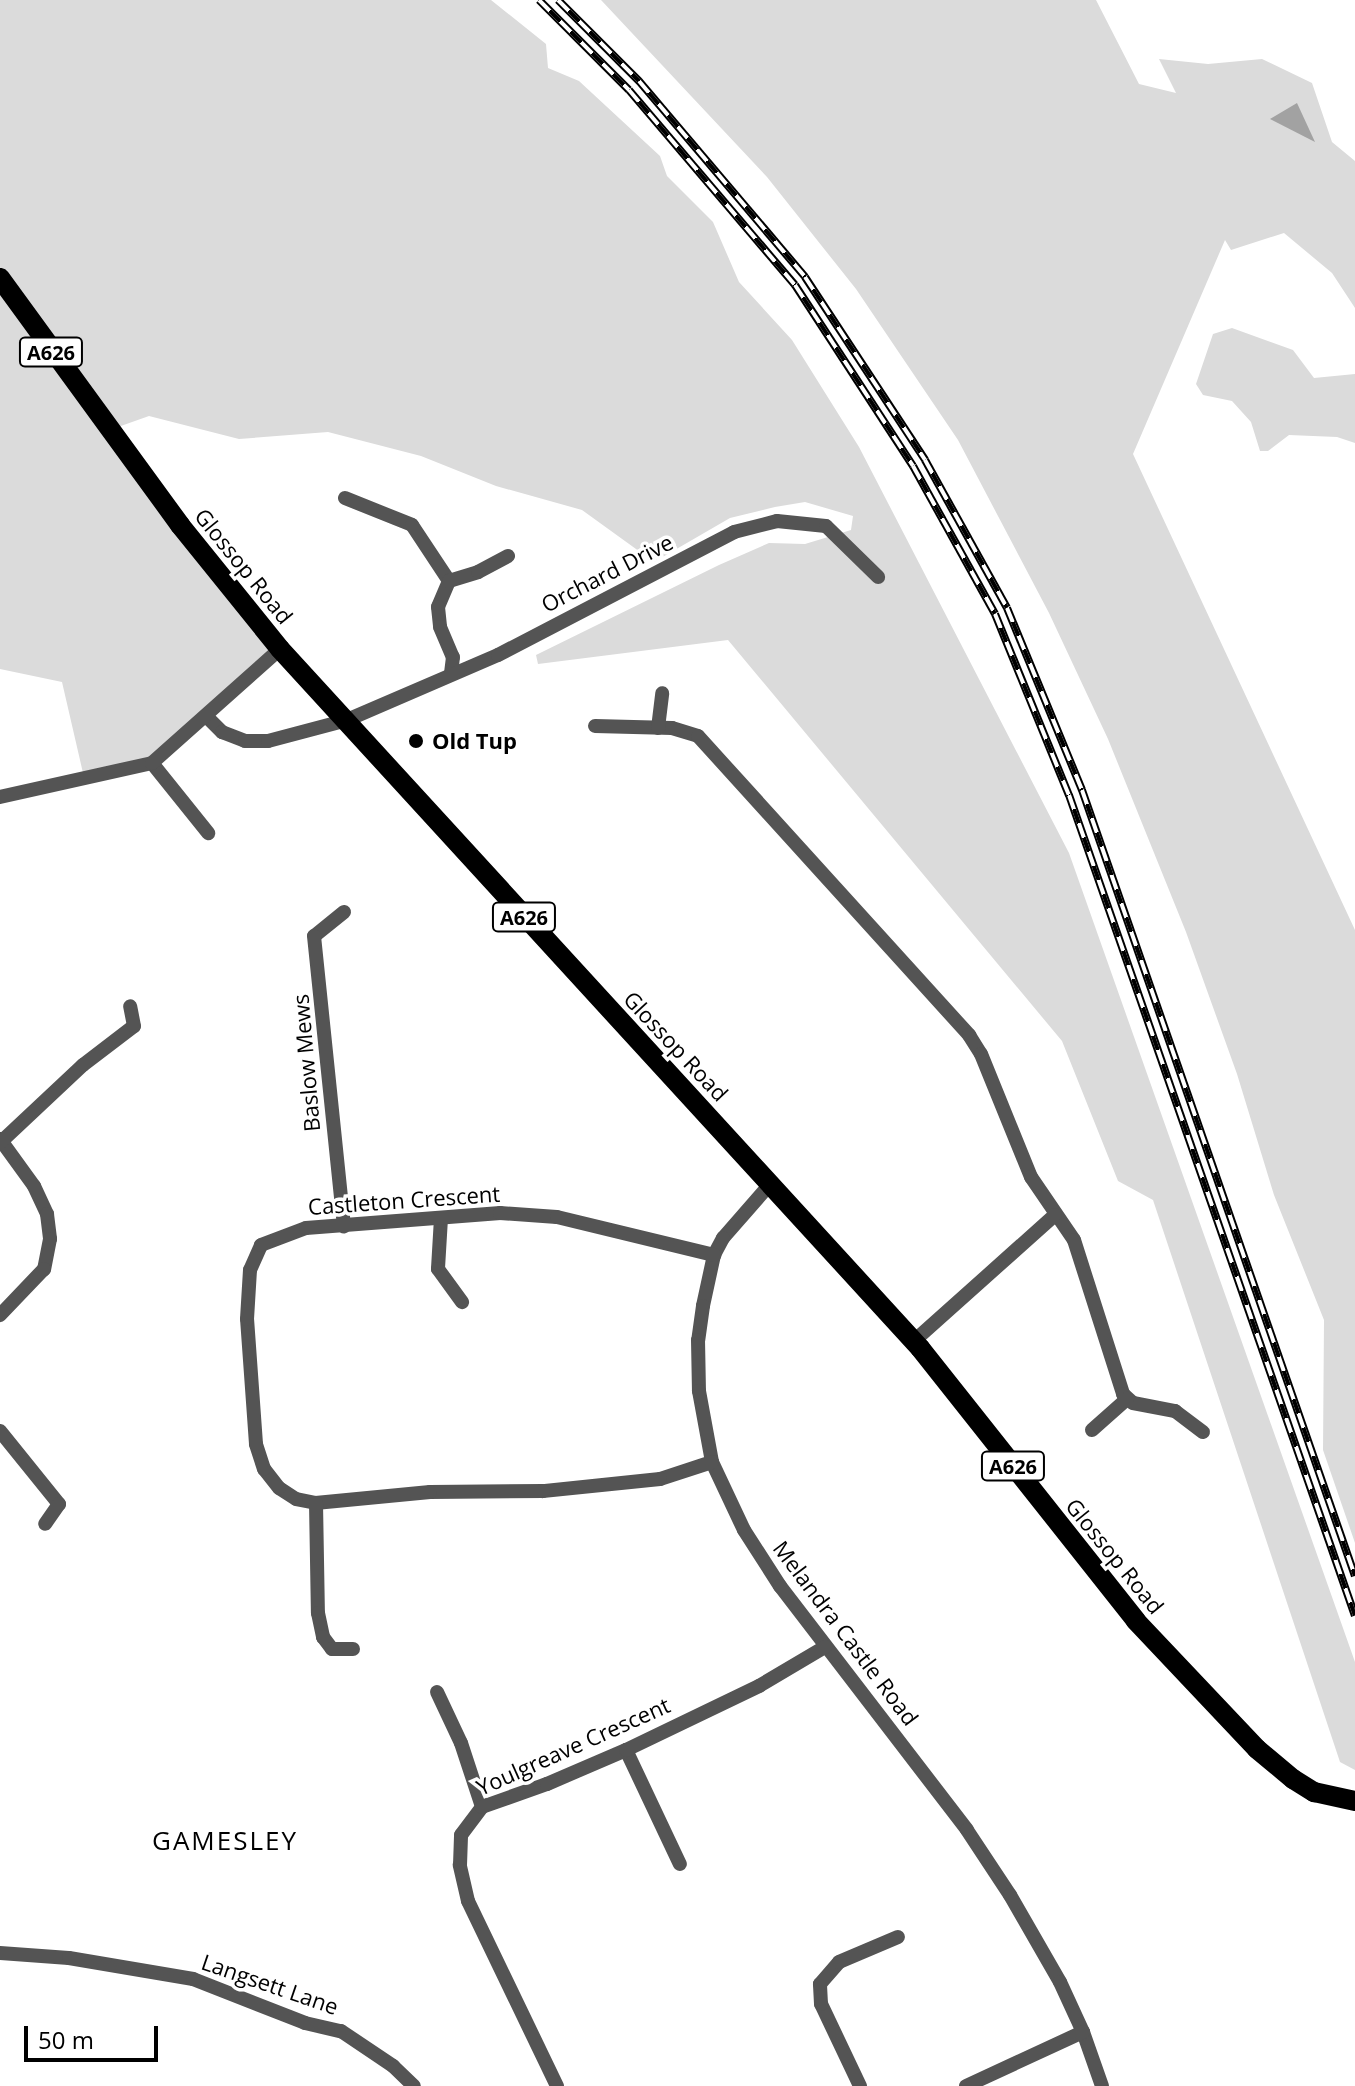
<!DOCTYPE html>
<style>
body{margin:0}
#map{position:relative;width:1355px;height:2086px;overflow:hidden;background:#fff;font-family:"Open Sans",sans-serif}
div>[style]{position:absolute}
.green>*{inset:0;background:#dbdbdb}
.water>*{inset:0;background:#a2a2a2}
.street>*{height:14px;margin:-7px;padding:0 7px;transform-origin:7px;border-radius:7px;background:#545454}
.primary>*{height:20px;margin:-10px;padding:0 10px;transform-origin:10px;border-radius:10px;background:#000}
.rail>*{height:8px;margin-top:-4px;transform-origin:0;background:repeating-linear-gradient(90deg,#fff 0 15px,#000 0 30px);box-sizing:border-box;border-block:2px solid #000}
.dots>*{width:22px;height:22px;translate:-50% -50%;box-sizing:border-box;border:4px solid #fff;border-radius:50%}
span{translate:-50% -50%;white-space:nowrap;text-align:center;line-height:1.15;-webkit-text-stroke:7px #fff;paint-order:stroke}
.shield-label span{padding:2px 6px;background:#fff;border:2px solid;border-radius:6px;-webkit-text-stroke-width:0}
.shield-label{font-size:20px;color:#000;font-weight:700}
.street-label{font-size:22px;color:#000}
.poi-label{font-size:22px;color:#000;font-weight:700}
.left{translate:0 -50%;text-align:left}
.quarter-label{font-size:26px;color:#000;letter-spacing:2px}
.scale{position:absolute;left:24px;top:2026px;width:134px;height:36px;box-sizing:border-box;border:4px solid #000;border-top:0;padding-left:10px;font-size:24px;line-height:28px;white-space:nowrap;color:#000;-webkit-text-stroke:6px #fff;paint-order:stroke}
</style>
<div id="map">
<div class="green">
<i style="clip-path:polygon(0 0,491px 0,546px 44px,548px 68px,579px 81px,660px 156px,667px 176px,713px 222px,739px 282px,792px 340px,859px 447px,1069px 853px,1355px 1662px,1355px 1770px,1340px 1762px,1153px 1200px,1118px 1181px,1062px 1041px,728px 640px,538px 664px,536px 655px,719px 565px,769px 543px,805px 544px,851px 530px,853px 516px,805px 502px,775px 507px,730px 518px,654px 562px,582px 510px,496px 486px,421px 456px,328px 432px,239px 439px,149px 416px,118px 427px,273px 649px,147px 759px,83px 773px,62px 682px,0 669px)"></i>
<i style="clip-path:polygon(601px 0,1096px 0,1139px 84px,1176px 93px,1159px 59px,1208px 64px,1262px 59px,1312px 83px,1332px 142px,1355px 161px,1355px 308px,1332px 273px,1284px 233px,1231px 250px,1225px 240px,1133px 454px,1355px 930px,1355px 1543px,1323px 1450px,1324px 1320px,1274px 1195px,1237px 1074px,1186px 932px,1108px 739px,1049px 613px,958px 440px,856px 289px,767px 177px)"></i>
<i style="clip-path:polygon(1232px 328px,1293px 350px,1314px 378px,1355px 374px,1355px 443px,1337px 437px,1289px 435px,1268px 451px,1260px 451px,1251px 422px,1232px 401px,1203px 395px,1196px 384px,1213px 334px)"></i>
</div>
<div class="water">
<i style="clip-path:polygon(1297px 103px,1315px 142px,1270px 119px)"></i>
</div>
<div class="street">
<i style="left:345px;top:498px;width:72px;rotate:21.9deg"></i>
<i style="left:412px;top:525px;width:67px;rotate:56.5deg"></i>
<i style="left:449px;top:581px;width:28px;rotate:113deg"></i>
<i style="left:438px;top:607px;width:20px;rotate:84deg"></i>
<i style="left:440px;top:627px;width:33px;rotate:67deg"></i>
<i style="left:453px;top:657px;width:17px;rotate:97deg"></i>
<i style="left:449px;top:581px;width:30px;rotate:-17deg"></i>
<i style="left:478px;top:572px;width:34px;rotate:-28deg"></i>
<i style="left:206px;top:716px;width:23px;rotate:45deg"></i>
<i style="left:222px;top:732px;width:25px;rotate:21deg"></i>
<i style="left:245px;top:741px;width:23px"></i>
<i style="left:268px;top:741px;width:82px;rotate:-14.9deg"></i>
<i style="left:347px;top:720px;width:164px;rotate:-23.3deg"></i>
<i style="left:498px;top:655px;width:266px;rotate:-27.5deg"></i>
<i style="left:734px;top:532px;width:44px;rotate:-14.3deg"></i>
<i style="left:777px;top:521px;width:49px;rotate:5.8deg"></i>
<i style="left:826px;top:526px;width:73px;rotate:44.4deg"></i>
<i style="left:595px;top:726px;width:77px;rotate:1.5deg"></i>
<i style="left:672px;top:728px;width:27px;rotate:17deg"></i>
<i style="left:698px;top:736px;width:404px;rotate:47.8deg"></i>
<i style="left:969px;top:1035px;width:22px;rotate:58deg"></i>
<i style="left:981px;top:1054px;width:133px;rotate:67.9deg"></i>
<i style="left:1031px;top:1177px;width:76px;rotate:55.7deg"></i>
<i style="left:1074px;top:1240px;width:162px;rotate:72.3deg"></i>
<i style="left:1123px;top:1394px;width:13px;rotate:42deg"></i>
<i style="left:1133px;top:1403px;width:43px;rotate:10.8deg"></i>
<i style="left:1175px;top:1411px;width:35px;rotate:37deg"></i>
<i style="left:658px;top:728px;width:35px;rotate:-83deg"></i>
<i style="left:152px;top:763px;width:90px;rotate:51.3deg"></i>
<i style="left:0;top:797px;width:156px;rotate:-12.6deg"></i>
<i style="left:152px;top:763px;width:171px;rotate:-41.7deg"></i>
<i style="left:344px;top:912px;width:38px;rotate:141deg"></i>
<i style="left:314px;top:936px;width:292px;rotate:84.1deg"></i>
<i style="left:0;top:1139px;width:58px;rotate:54.1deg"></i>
<i style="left:34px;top:1186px;width:31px;rotate:65deg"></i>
<i style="left:47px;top:1214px;width:25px;rotate:83deg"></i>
<i style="left:50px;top:1239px;width:31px;rotate:101deg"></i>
<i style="left:44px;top:1269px;width:64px;rotate:133.7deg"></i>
<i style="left:2px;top:1141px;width:111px;rotate:-43.2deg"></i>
<i style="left:83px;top:1065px;width:64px;rotate:-37.4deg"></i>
<i style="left:134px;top:1026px;width:20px;rotate:-101deg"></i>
<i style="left:771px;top:1183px;width:73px;rotate:131.1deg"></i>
<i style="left:723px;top:1238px;width:19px;rotate:118deg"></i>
<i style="left:714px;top:1255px;width:52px;rotate:102.2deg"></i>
<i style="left:703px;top:1306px;width:34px;rotate:98deg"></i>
<i style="left:698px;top:1340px;width:51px;rotate:88.9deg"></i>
<i style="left:699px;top:1391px;width:72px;rotate:79.6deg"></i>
<i style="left:712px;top:1462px;width:75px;rotate:64.8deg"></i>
<i style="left:744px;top:1530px;width:67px;rotate:57.3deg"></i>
<i style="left:780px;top:1586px;width:307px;rotate:52.5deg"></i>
<i style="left:967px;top:1830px;width:78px;rotate:56.5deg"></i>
<i style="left:1010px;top:1895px;width:100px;rotate:60.1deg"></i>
<i style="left:1060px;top:1982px;width:55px;rotate:65.3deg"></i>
<i style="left:1083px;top:2032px;width:57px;rotate:70.6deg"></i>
<i style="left:441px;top:1218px;width:51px;rotate:93.4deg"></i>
<i style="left:438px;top:1269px;width:41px;rotate:54deg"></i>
<i style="left:914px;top:1341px;width:189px;rotate:-41.8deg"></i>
<i style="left:1092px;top:1430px;width:47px;rotate:-41.5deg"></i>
<i style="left:0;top:1431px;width:94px;rotate:51.1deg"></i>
<i style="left:59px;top:1504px;width:24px;rotate:125deg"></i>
<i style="left:712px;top:1462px;width:55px;rotate:161.9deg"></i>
<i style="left:660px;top:1479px;width:118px;rotate:174.1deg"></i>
<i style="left:543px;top:1491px;width:113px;rotate:179.5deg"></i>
<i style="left:430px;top:1492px;width:115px;rotate:174.5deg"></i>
<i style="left:316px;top:1503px;width:20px;rotate:-169deg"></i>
<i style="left:296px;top:1499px;width:20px;rotate:-147deg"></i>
<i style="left:279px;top:1488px;width:24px;rotate:-128deg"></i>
<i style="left:264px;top:1469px;width:26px;rotate:-108deg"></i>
<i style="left:256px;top:1444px;width:125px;rotate:-94.1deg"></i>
<i style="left:247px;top:1319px;width:49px;rotate:-86.5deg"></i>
<i style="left:250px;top:1270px;width:27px;rotate:-66deg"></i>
<i style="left:261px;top:1245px;width:48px;rotate:-20.7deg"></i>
<i style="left:306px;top:1228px;width:195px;rotate:-4.4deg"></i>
<i style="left:500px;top:1213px;width:57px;rotate:4deg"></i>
<i style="left:557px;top:1217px;width:162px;rotate:13.6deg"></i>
<i style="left:316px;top:1503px;width:110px;rotate:89deg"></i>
<i style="left:318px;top:1613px;width:25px;rotate:78deg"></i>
<i style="left:323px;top:1637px;width:15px;rotate:53deg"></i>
<i style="left:332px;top:1649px;width:21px"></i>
<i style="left:437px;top:1692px;width:56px;rotate:64.8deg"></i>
<i style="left:461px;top:1743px;width:67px;rotate:71.8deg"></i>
<i style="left:626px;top:1750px;width:126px;rotate:64.7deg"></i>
<i style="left:0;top:1953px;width:69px;rotate:4.1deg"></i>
<i style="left:69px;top:1958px;width:126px;rotate:9.6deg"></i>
<i style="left:193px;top:1979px;width:120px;rotate:21.4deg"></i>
<i style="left:305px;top:2023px;width:37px;rotate:13deg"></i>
<i style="left:341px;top:2031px;width:63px;rotate:33.9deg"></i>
<i style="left:393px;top:2066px;width:29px;rotate:44deg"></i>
<i style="left:557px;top:2086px;width:205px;rotate:-115.7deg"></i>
<i style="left:468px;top:1901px;width:37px;rotate:-103deg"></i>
<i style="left:460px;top:1865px;width:30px;rotate:-88deg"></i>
<i style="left:461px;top:1835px;width:35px;rotate:-53deg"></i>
<i style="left:482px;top:1807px;width:69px;rotate:-19.5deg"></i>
<i style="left:547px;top:1784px;width:86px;rotate:-23.3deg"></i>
<i style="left:626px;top:1750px;width:148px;rotate:-25.7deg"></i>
<i style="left:759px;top:1686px;width:77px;rotate:-30.6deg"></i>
<i style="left:860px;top:2086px;width:91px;rotate:-115.4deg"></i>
<i style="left:821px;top:2004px;width:20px;rotate:-93deg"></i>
<i style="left:820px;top:1984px;width:29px;rotate:-49deg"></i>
<i style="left:839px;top:1962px;width:64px;rotate:-23deg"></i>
<i style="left:966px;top:2086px;width:129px;rotate:-24.8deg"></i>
</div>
<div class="primary">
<i style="left:0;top:278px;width:306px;rotate:53.9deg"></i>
<i style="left:180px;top:525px;width:159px;rotate:51.1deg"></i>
<i style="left:280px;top:649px;width:948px;rotate:47.52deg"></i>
<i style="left:920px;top:1348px;width:348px;rotate:51.6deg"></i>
<i style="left:1136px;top:1621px;width:176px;rotate:46.6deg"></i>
<i style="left:1257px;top:1749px;width:47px;rotate:39.8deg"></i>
<i style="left:1293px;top:1779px;width:25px;rotate:32deg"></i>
<i style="left:1314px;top:1792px;width:42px;rotate:12.4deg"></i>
</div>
<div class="rail">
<i style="left:539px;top:0;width:127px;rotate:45deg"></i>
<i style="left:629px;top:90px;width:256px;rotate:49.6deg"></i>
<i style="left:795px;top:285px;width:216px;rotate:56.9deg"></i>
<i style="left:913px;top:466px;width:169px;rotate:61deg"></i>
<i style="left:995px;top:614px;width:196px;rotate:67.8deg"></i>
<i style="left:1069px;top:795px;width:869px;rotate:70.79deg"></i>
<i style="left:558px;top:0;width:115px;rotate:45deg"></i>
<i style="left:639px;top:81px;width:257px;rotate:49.7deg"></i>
<i style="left:805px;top:277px;width:219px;rotate:56.7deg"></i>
<i style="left:925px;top:460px;width:169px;rotate:61deg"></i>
<i style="left:1007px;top:608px;width:197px;rotate:67.6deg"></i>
<i style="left:1082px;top:790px;width:832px;rotate:70.85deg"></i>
</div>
<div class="dots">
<i style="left:416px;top:741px;background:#000"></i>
</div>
<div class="shield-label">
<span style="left:51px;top:352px">A626</span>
<span style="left:524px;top:917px">A626</span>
<span style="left:1013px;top:1466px">A626</span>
</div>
<div class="street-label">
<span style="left:244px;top:566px;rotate:51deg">Glossop Road</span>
<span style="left:607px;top:573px;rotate:-27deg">Orchard Drive</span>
<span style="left:676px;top:1046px;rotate:47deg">Glossop Road</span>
<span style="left:306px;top:1063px;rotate:-95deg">Baslow Mews</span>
<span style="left:404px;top:1200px;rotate:-4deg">Castleton Crescent</span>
<span style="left:1115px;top:1556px;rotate:51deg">Glossop Road</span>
<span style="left:846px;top:1633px;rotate:53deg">Melandra Castle Road</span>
<span style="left:573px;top:1746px;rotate:-24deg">Youlgreave Crescent</span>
<span style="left:270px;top:1984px;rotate:19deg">Langsett Lane</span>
</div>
<div class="poi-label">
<span class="left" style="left:432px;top:741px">Old Tup</span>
</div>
<div class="quarter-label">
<span style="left:225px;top:1841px">GAMESLEY</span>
</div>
<div class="scale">50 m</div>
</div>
